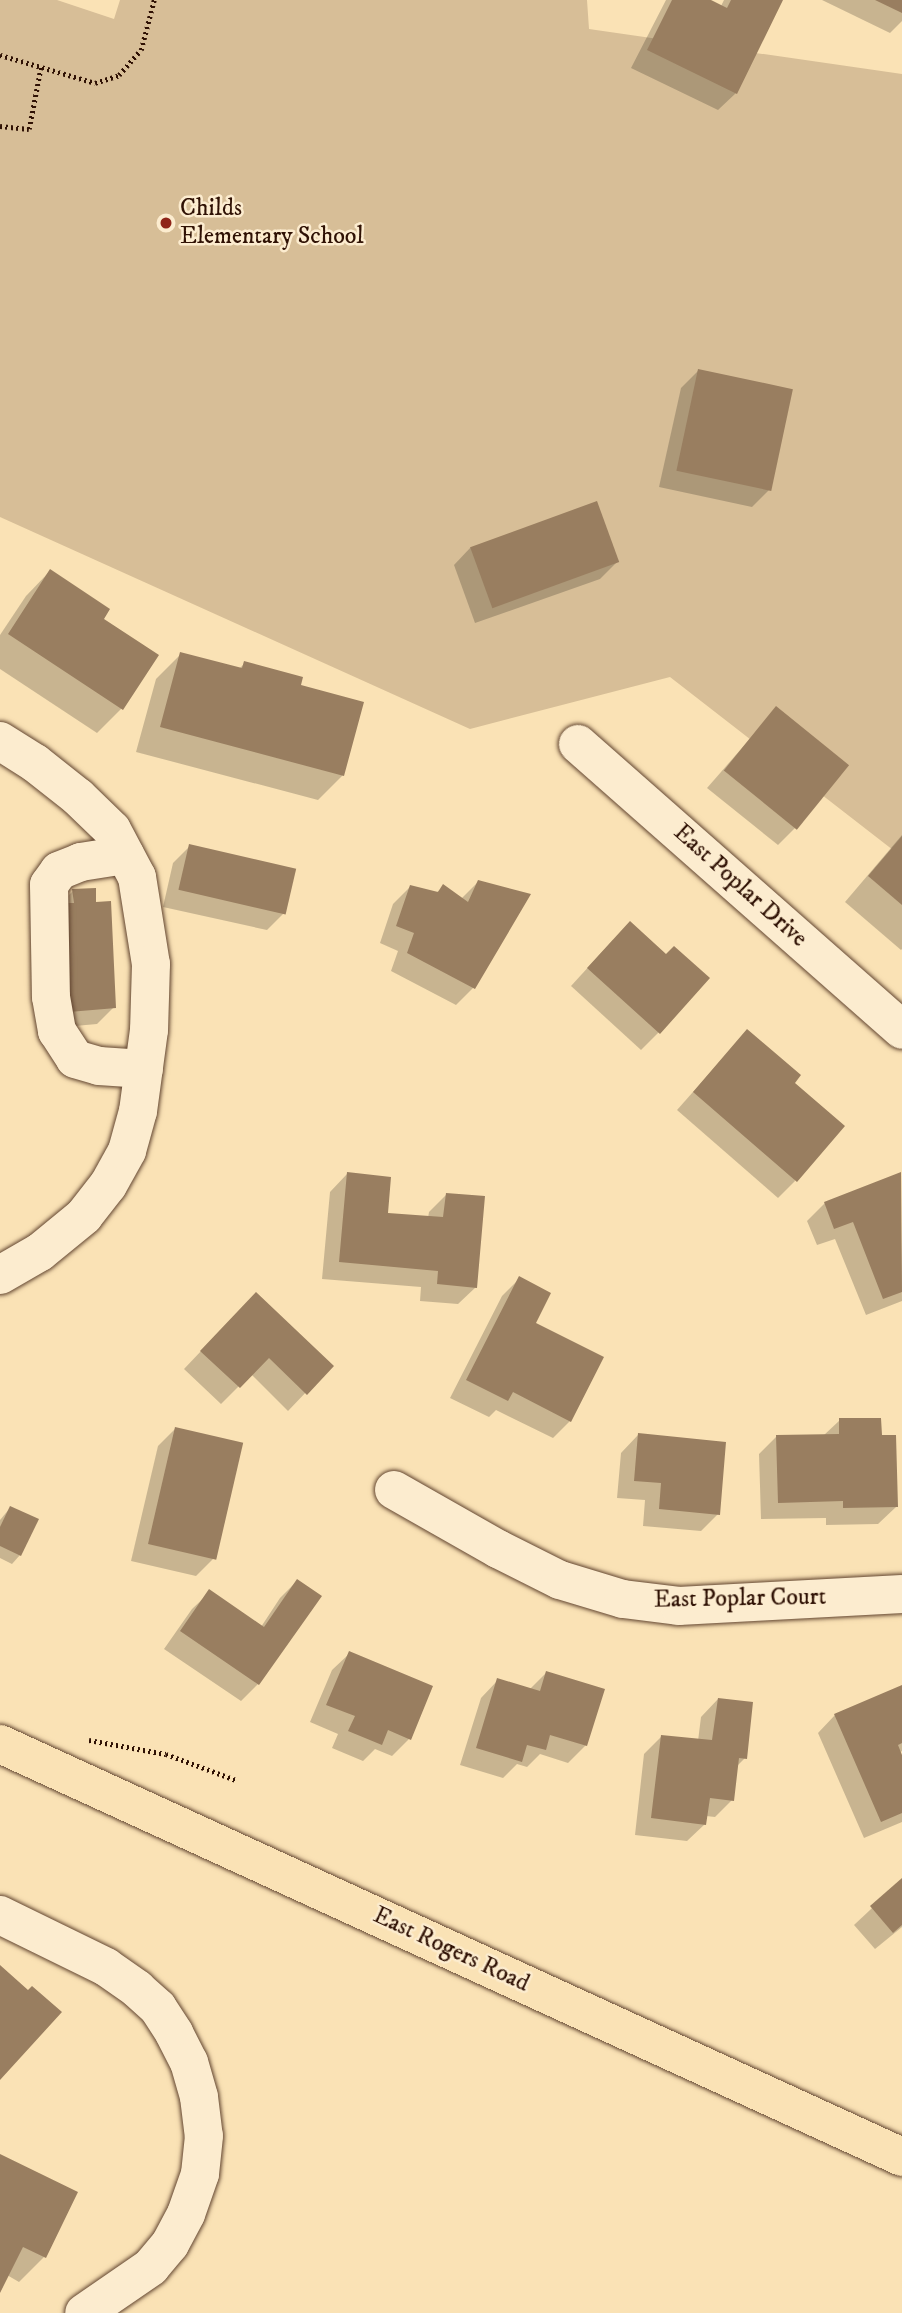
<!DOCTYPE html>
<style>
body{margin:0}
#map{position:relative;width:902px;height:2313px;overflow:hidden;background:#fae2b5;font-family:"IM FELL DW Pica",serif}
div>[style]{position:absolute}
.green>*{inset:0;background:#d7be97}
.shadow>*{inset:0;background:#0003}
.building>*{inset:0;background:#997e60;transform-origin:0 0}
.path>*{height:4.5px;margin-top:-2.25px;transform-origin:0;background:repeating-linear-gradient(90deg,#2f1104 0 2px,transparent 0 5.5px)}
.roads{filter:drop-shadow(0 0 2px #624530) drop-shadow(0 0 2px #624530)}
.minor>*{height:38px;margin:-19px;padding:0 19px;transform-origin:19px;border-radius:19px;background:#fceccf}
.major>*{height:38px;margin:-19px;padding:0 19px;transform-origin:19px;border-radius:19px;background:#fae2b5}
.dots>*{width:19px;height:19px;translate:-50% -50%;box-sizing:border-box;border:4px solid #fceccf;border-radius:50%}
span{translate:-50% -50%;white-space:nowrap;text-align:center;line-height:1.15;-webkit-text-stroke:5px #fceccf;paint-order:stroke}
.poi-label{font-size:24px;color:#2f1104}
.left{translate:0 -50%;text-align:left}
.street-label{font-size:24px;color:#2f1104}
</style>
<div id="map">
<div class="green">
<i style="clip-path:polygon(0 0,57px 0,114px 19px,120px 0,587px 0,589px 29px,902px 74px,902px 857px,670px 677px,470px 729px,0 517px)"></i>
</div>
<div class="shadow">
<i style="clip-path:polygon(666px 0,707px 0,721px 6px,724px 0,781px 0,736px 93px,718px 110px,631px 68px)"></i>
<i style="clip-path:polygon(822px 0,902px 0,902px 21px,890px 33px)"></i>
<i style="clip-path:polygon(698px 371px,769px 490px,752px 507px,659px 487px,681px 388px)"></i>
<i style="clip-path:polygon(471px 547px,617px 562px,600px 579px,475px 623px,454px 565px)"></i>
<i style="clip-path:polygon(50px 571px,102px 619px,122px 708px,97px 733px,0 669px,0 635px,26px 596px)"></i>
<i style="clip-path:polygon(181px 654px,239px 669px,245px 663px,299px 686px,343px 775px,318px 800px,136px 752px,156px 679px)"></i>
<i style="clip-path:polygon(776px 709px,795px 828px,778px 845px,707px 788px)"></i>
<i style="clip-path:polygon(902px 835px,902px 949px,901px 950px,845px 902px)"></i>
<i style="clip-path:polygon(190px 846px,284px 913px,267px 930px,163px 907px,173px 863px)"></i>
<i style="clip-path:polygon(478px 882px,473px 988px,456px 1005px,391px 971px,398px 951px,380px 943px,393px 904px,410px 887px,436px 893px,443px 887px,461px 899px)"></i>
<i style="clip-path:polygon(73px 891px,94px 903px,114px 1007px,97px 1024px,53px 1028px,56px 908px)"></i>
<i style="clip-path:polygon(613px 940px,659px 1032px,641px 1050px,571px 986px)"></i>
<i style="clip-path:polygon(747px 1031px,795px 1181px,778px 1198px,677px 1110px)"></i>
<i style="clip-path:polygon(347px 1174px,386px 1214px,428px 1218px,429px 1212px,446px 1195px,476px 1287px,458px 1304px,420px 1301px,421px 1287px,322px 1279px,330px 1192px)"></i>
<i style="clip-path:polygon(900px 1174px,902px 1301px,866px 1315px,835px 1239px,817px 1245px,807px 1221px,825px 1203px)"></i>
<i style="clip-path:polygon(519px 1279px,570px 1421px,553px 1438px,496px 1410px,489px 1417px,450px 1398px,502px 1296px)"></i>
<i style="clip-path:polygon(239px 1311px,331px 1366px,288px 1411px,251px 1374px,221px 1404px,184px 1369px)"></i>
<i style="clip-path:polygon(840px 1420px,880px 1437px,896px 1507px,878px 1524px,826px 1525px,826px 1518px,761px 1519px,759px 1454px,776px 1437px,823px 1436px)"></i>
<i style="clip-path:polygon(176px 1428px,213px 1559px,196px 1576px,131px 1561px,158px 1446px)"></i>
<i style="clip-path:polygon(638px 1435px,718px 1514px,701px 1531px,643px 1526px,645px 1500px,617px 1498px,621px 1453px)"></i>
<i style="clip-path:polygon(10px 1508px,20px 1555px,12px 1564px,0 1558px,0 1520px)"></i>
<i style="clip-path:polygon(297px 1581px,258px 1684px,241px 1701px,164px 1649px,192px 1609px,210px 1592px,261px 1627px,280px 1598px)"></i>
<i style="clip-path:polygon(350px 1653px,409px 1739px,392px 1756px,375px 1749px,363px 1761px,332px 1748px,338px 1734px,310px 1722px,332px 1670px)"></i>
<i style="clip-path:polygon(546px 1673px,586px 1745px,568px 1763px,540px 1754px,527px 1767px,517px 1764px,503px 1778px,460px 1765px,481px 1698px,498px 1680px,529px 1690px)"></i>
<i style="clip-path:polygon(902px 1687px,902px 1751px,899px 1753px,902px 1759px,902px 1822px,864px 1838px,818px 1733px,835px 1715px)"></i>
<i style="clip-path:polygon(718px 1699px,745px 1758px,736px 1767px,732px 1800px,715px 1817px,706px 1816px,705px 1824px,687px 1841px,635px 1835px,644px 1754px,662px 1736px,698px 1741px,701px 1717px)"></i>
<i style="clip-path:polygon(902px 1880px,902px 1927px,875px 1949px,854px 1925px)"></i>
<i style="clip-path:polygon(0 2156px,44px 2257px,19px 2282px,7px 2275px,0 2289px)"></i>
</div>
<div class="building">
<i style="clip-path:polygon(672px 0,711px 0,727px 8px,731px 0,783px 0,737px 94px,647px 50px)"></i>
<i style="clip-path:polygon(875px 0,902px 0,902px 13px)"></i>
<i style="left:698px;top:369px;width:97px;height:104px;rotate:12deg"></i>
<i style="left:597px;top:501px;width:65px;height:135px;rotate:70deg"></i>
<i style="clip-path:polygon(50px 569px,110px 609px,104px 619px,159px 655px,123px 710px,8px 634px)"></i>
<i style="clip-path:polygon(180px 652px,242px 668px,244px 661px,303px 677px,301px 685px,364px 702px,344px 776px,160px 727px)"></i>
<i style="left:776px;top:706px;width:94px;height:83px;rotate:39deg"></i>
<i style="clip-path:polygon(902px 836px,902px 905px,868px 876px)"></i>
<i style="left:189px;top:844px;width:110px;height:47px;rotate:13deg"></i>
<i style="clip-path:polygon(478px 880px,531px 894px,475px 989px,407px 953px,414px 933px,396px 926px,410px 885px,438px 892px,443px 884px,468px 902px)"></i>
<i style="clip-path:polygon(96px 888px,96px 902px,111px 901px,116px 1008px,69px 1012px,65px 903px,74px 903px,72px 889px)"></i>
<i style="clip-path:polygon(630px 921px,666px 954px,674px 946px,710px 978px,660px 1034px,587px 968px)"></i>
<i style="clip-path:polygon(747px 1029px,801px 1075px,795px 1083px,845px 1126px,797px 1182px,693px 1092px)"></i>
<i style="clip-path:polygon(347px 1172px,391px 1177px,388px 1213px,443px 1217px,446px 1193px,485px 1196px,477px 1288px,437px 1284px,438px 1271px,339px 1262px)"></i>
<i style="clip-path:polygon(901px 1172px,902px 1292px,883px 1299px,853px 1222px,834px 1229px,824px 1202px)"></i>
<i style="clip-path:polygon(519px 1276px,551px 1293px,536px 1323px,604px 1357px,571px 1422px,513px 1392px,508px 1401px,466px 1380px)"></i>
<i style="clip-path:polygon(256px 1292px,334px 1366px,307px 1395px,269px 1358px,240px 1388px,200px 1351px)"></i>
<i style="clip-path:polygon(839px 1418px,881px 1418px,882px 1435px,896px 1435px,898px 1507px,843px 1508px,843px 1501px,778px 1503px,776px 1435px,839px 1434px)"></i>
<i style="left:175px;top:1427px;width:70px;height:120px;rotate:13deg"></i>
<i style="clip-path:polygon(638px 1433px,726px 1442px,720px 1515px,659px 1509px,661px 1483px,634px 1481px)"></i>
<i style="clip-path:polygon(10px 1506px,39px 1519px,21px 1556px,0 1546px,0 1527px)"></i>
<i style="clip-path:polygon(297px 1579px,322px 1596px,259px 1685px,180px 1631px,209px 1589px,264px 1627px)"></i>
<i style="clip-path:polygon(349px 1651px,433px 1686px,411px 1740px,388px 1730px,382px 1745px,348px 1731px,355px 1716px,326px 1705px)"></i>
<i style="clip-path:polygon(546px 1671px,605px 1689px,587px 1746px,550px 1735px,546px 1750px,527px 1745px,522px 1762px,476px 1748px,497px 1678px,540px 1691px)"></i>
<i style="clip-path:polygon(902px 1685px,902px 1743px,898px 1745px,902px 1755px,902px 1813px,881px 1822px,834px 1714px)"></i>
<i style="clip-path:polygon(718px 1698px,753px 1702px,747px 1759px,739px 1758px,734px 1801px,710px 1798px,706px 1825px,651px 1818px,661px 1735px,712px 1740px)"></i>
<i style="clip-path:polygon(902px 1878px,902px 1925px,893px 1933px,870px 1906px)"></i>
<i style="clip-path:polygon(0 1965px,28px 1990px,32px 1986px,62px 2012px,0 2080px)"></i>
<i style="clip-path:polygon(0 2154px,78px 2192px,46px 2258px,23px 2247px,0 2293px)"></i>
</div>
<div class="path">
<i style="left:0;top:55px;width:99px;rotate:16.4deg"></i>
<i style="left:95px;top:83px;width:25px;rotate:-18deg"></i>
<i style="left:119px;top:75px;width:33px;rotate:-49deg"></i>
<i style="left:141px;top:50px;width:52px;rotate:-75.4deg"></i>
<i style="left:0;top:126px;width:29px;rotate:6deg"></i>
<i style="left:29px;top:129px;width:64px;rotate:-79.2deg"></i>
<i style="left:89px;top:1740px;width:78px;rotate:10.3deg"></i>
<i style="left:166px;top:1754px;width:75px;rotate:20.4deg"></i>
</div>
<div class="roads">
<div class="minor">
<i style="left:0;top:741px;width:41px;rotate:32.2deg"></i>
<i style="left:35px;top:763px;width:55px;rotate:38.3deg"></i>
<i style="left:78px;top:797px;width:47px;rotate:44.1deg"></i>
<i style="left:112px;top:830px;width:53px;rotate:62deg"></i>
<i style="left:137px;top:877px;width:88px;rotate:80.9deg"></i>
<i style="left:151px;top:964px;width:66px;rotate:91.7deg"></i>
<i style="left:149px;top:1030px;width:82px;rotate:97.7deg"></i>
<i style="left:138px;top:1111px;width:41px;rotate:105.4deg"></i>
<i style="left:127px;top:1151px;width:39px;rotate:119deg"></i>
<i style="left:108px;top:1185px;width:39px;rotate:128deg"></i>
<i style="left:84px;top:1216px;width:57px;rotate:140.7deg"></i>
<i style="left:40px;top:1252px;width:46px;rotate:150.1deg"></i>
<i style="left:578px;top:744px;width:432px;rotate:41.4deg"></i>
<i style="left:125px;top:855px;width:45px;rotate:171deg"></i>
<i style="left:81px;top:862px;width:24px;rotate:158deg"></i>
<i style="left:59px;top:871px;width:17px;rotate:126deg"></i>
<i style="left:49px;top:885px;width:112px;rotate:89deg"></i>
<i style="left:51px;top:997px;width:35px;rotate:80deg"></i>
<i style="left:57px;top:1031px;width:33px;rotate:57deg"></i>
<i style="left:75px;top:1059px;width:25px;rotate:16deg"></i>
<i style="left:99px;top:1066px;width:45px;rotate:3.8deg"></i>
<i style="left:394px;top:1490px;width:120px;rotate:29.6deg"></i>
<i style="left:498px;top:1549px;width:69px;rotate:26.6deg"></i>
<i style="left:560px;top:1580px;width:66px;rotate:16.8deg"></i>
<i style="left:623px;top:1599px;width:56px;rotate:7.1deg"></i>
<i style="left:679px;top:1606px;width:223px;rotate:-3.1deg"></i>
<i style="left:0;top:1915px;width:118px;rotate:26.1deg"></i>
<i style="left:106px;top:1967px;width:38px;rotate:35deg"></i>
<i style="left:137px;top:1989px;width:28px;rotate:42deg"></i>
<i style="left:158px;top:2008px;width:30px;rotate:57deg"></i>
<i style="left:174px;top:2033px;width:33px;rotate:63deg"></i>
<i style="left:189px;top:2062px;width:36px;rotate:74deg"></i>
<i style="left:199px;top:2097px;width:39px;rotate:83deg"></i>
<i style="left:204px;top:2136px;width:38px;rotate:96deg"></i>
<i style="left:200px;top:2174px;width:42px;rotate:109.3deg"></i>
<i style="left:186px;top:2214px;width:34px;rotate:118deg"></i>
<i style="left:170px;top:2244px;width:30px;rotate:130deg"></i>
<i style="left:151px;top:2267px;width:81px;rotate:145.5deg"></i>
</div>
<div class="major">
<i style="left:0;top:1744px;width:992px;rotate:24.6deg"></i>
</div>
</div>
<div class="dots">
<i style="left:166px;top:223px;background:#8f2418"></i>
</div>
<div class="poi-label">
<span class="left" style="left:180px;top:223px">Childs<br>Elementary School</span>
</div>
<div class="street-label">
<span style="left:740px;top:886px;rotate:42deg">East Poplar Drive</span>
<span style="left:740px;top:1599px;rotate:-1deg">East Poplar Court</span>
<span style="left:451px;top:1950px;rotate:25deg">East Rogers Road</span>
</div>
</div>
